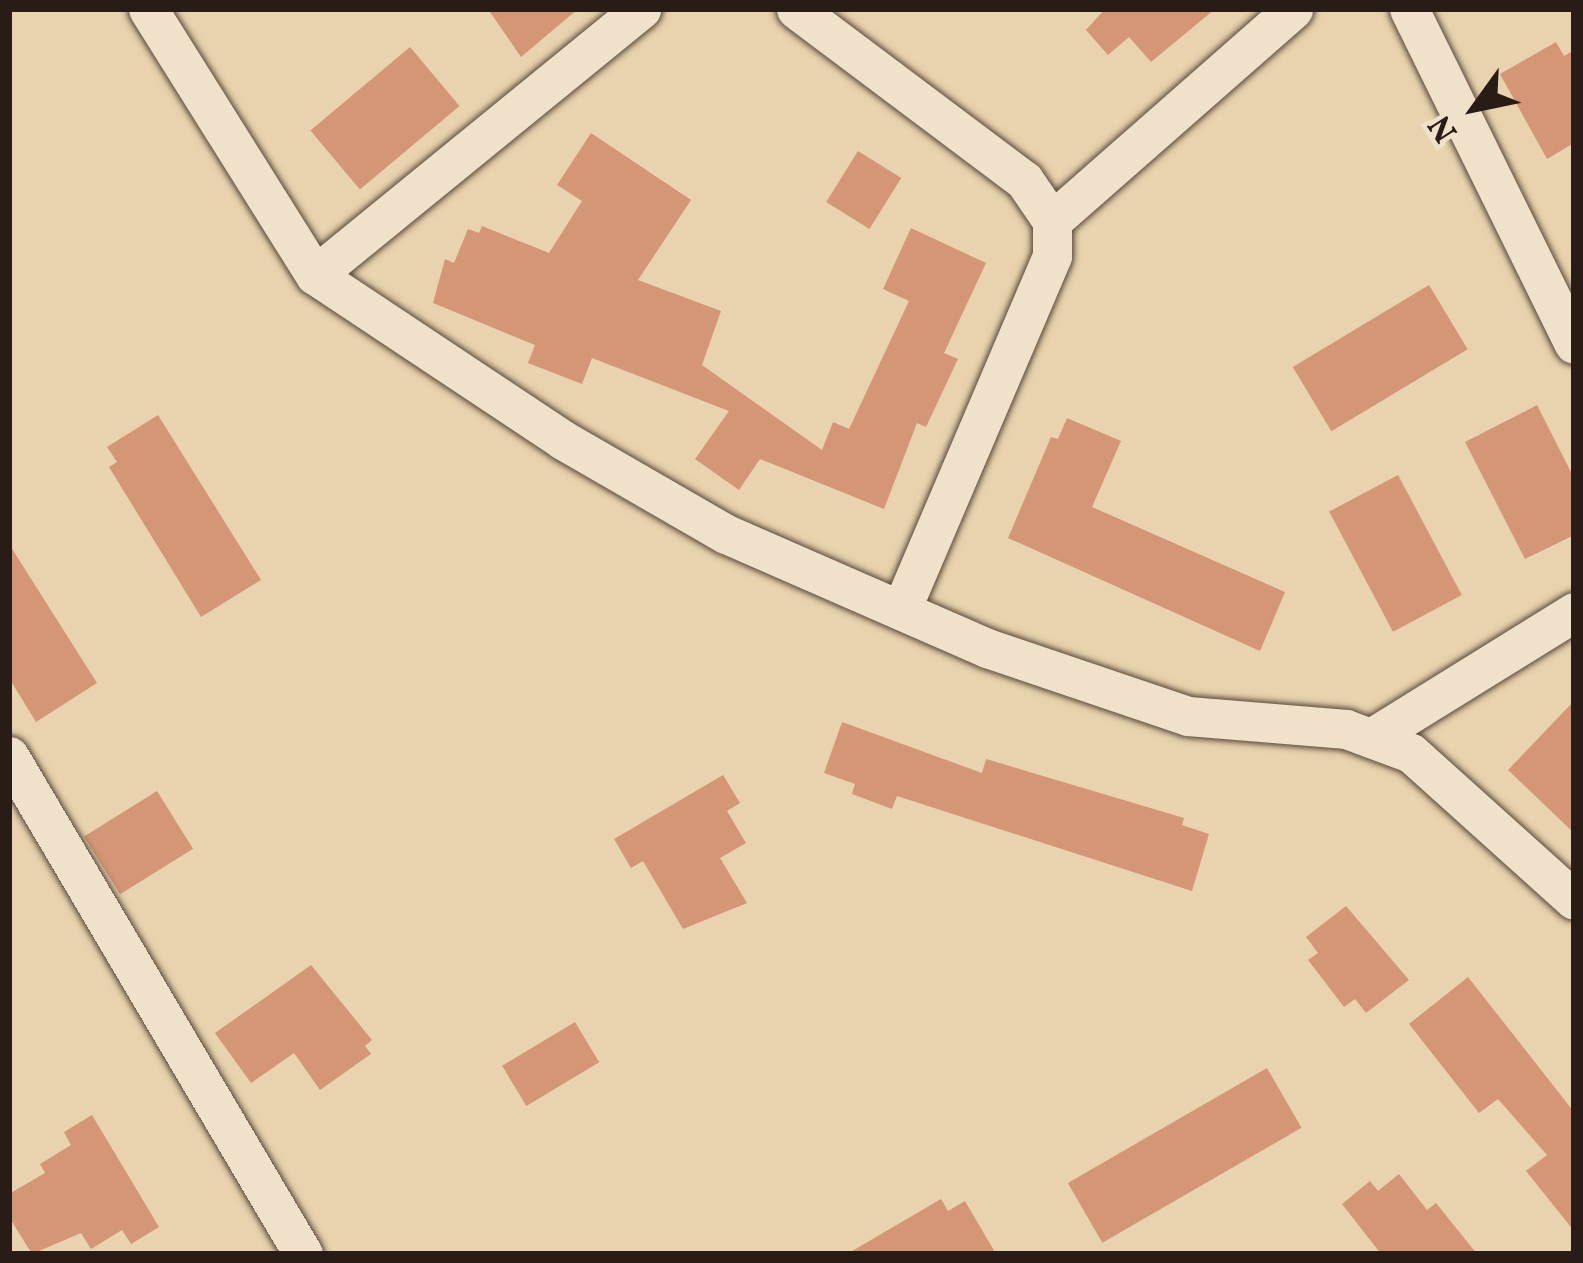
<!DOCTYPE html>
<style>
body{margin:0}
#map{position:relative;width:1583px;height:1263px;overflow:hidden;background:#e8d3ae;font-family:Vollkorn,serif}
div>[style]{position:absolute}
.building>*{inset:0;background:#d59577;transform-origin:0 0}
.roads{filter:drop-shadow(0 0 3px #59493b) drop-shadow(0 0 3px #59493b)}
.minor>*{height:39px;margin:-19.5px;padding:0 19.5px;transform-origin:19.5px;border-radius:19.5px;background:#f0e2ca}
span{translate:-50% -50%;white-space:nowrap;text-align:center;line-height:1.15;-webkit-text-stroke:12px #f0e2ca;paint-order:stroke}
.frame{position:absolute;inset:0;border:12px solid #291b15;pointer-events:none}
.north{position:absolute;left:1415px;top:48px;width:120px;height:120px;-webkit-text-stroke:9px #f0e2ca;paint-order:stroke;rotate:237deg;font-size:33px;font-weight:700;line-height:48px;text-align:center;color:#291b15}
.north::after{content:'';display:block;margin:auto;width:42px;height:54px;background:#291b15;clip-path:polygon(50% 0,100% 100%,50% 72%,0 100%)}
</style>
<div id="map">
<div class="building">
<i style="clip-path:polygon(488px 9px,578px 9px,521px 57px)"></i>
<i style="clip-path:polygon(1105px 9px,1215px 9px,1151px 62px,1129px 37px,1108px 55px,1086px 30px)"></i>
<i style="clip-path:polygon(1556px 42px,1564px 56px,1574px 50px,1574px 143px,1547px 159px,1500px 74px)"></i>
<i style="left:410px;top:47px;width:77px;height:130px;rotate:50deg"></i>
<i style="clip-path:polygon(591px 133px,691px 200px,638px 280px,721px 311px,702px 365px,822px 450px,833px 422px,849px 429px,909px 301px,883px 289px,911px 228px,986px 263px,944px 353px,958px 359px,926px 427px,917px 423px,884px 509px,760px 459px,739px 490px,695px 459px,729px 411px,592px 358px,582px 384px,528px 363px,535px 345px,433px 303px,445px 259px,454px 263px,468px 229px,479px 233px,482px 226px,549px 253px,582px 201px,557px 185px)"></i>
<i style="left:858px;top:151px;width:51px;height:60px;rotate:32deg"></i>
<i style="left:1429px;top:285px;width:75px;height:159px;rotate:59deg"></i>
<i style="clip-path:polygon(1537px 405px,1574px 478px,1574px 535px,1525px 559px,1465px 442px)"></i>
<i style="clip-path:polygon(158px 415px,261px 580px,201px 617px,109px 467px,117px 462px,107px 447px)"></i>
<i style="clip-path:polygon(1067px 418px,1121px 441px,1092px 507px,1285px 592px,1260px 651px,1008px 538px,1051px 437px,1058px 439px)"></i>
<i style="left:1398px;top:475px;width:136px;height:78px;rotate:62deg"></i>
<i style="clip-path:polygon(9px 544px,97px 683px,36px 722px,9px 678px)"></i>
<i style="clip-path:polygon(1574px 701px,1574px 833px,1508px 770px)"></i>
<i style="clip-path:polygon(842px 722px,982px 773px,986px 759px,1184px 818px,1182px 825px,1209px 834px,1192px 891px,897px 796px,892px 809px,852px 794px,855px 784px,824px 773px)"></i>
<i style="clip-path:polygon(723px 775px,740px 803px,727px 811px,746px 843px,720px 858px,747px 903px,683px 929px,643px 861px,631px 868px,614px 839px)"></i>
<i style="left:157px;top:791px;width:68px;height:86px;rotate:58deg"></i>
<i style="clip-path:polygon(1346px 906px,1409px 980px,1366px 1013px,1355px 999px,1344px 1007px,1308px 960px,1318px 953px,1306px 937px)"></i>
<i style="clip-path:polygon(311px 965px,372px 1040px,365px 1046px,371px 1054px,320px 1090px,294px 1053px,251px 1083px,215px 1033px)"></i>
<i style="clip-path:polygon(1468px 977px,1574px 1112px,1574px 1231px,1526px 1171px,1547px 1155px,1498px 1099px,1479px 1113px,1409px 1024px)"></i>
<i style="left:575px;top:1022px;width:47px;height:85px;rotate:59deg"></i>
<i style="left:1267px;top:1068px;width:69px;height:230px;rotate:60deg"></i>
<i style="clip-path:polygon(92px 1115px,159px 1227px,131px 1244px,122px 1230px,91px 1249px,81px 1233px,32px 1254px,9px 1217px,9px 1194px,45px 1173px,40px 1164px,71px 1145px,64px 1132px)"></i>
<i style="clip-path:polygon(1399px 1174px,1427px 1210px,1436px 1203px,1477px 1254px,1381px 1254px,1342px 1204px,1370px 1181px,1378px 1191px)"></i>
<i style="clip-path:polygon(941px 1199px,948px 1211px,965px 1201px,996px 1254px,847px 1254px)"></i>
</div>
<div class="roads">
<div class="minor">
<i style="left:148px;top:9px;width:314px;rotate:57.9deg"></i>
<i style="left:315px;top:275px;width:298px;rotate:33.6deg"></i>
<i style="left:563px;top:440px;width:188px;rotate:30deg"></i>
<i style="left:726px;top:534px;width:285px;rotate:23.6deg"></i>
<i style="left:987px;top:648px;width:212px;rotate:18.7deg"></i>
<i style="left:1188px;top:716px;width:159px;rotate:4.7deg"></i>
<i style="left:1346px;top:729px;width:69px;rotate:20.3deg"></i>
<i style="left:1411px;top:753px;width:219px;rotate:42deg"></i>
<i style="left:796px;top:9px;width:285px;rotate:36.9deg"></i>
<i style="left:1024px;top:180px;width:50px;rotate:55.7deg"></i>
<i style="left:1052px;top:221px;width:35px;rotate:90deg"></i>
<i style="left:1052px;top:256px;width:385px;rotate:113.1deg"></i>
<i style="left:1409px;top:9px;width:373px;rotate:63.8deg"></i>
<i style="left:1052px;top:221px;width:321px;rotate:-41.3deg"></i>
<i style="left:315px;top:275px;width:421px;rotate:-39.2deg"></i>
<i style="left:1371px;top:738px;width:239px;rotate:-31.8deg"></i>
<i style="left:9px;top:756px;width:578px;rotate:59.44deg"></i>
</div>
</div>
<div class="frame"></div>
<div class="north">N</div>
</div>
